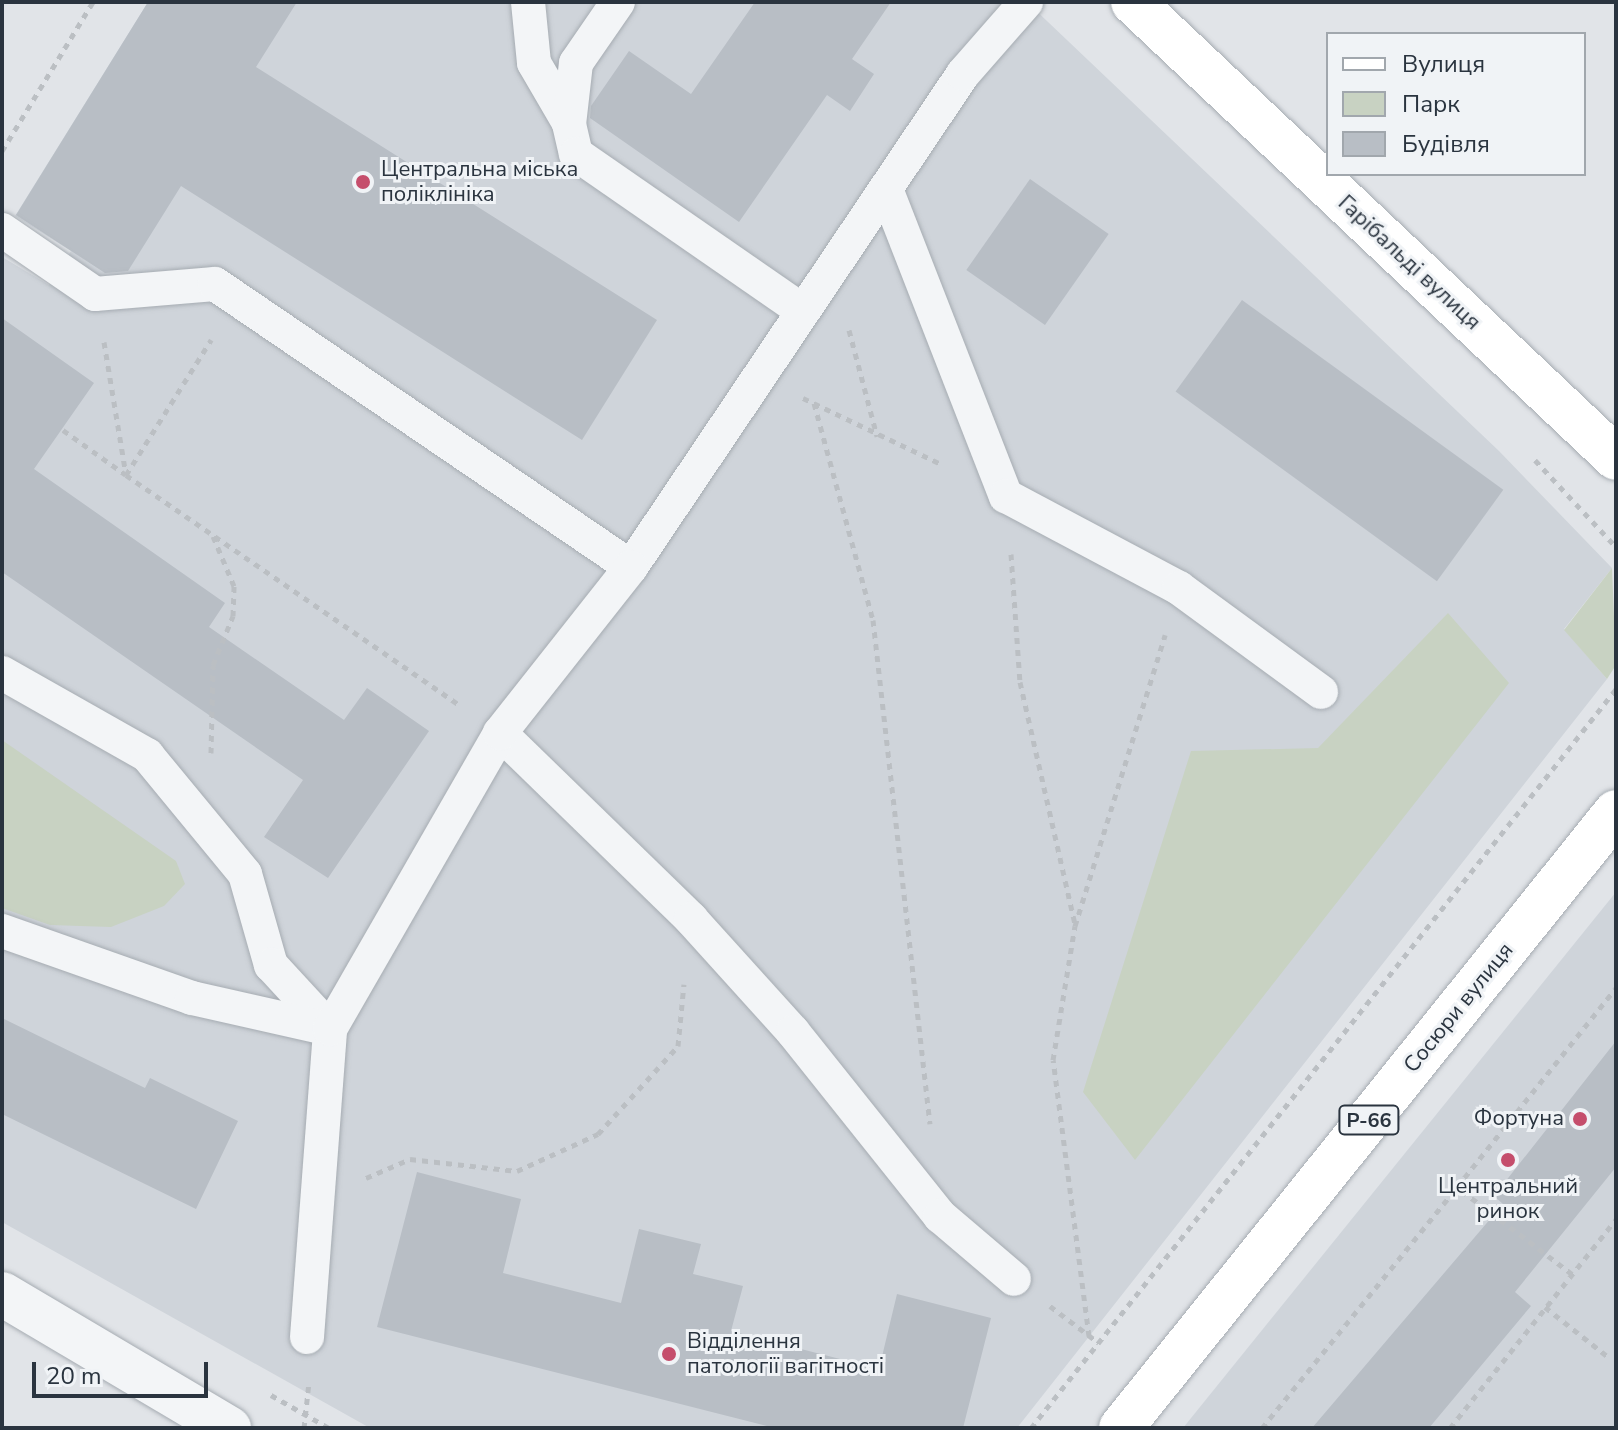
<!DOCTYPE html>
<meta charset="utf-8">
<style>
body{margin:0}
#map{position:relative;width:1618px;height:1430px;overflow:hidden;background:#e1e4e8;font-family:"Nunito Sans",sans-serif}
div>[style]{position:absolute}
.built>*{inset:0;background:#cfd4da}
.green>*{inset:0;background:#c8d2c2}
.building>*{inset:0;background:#b8bec5;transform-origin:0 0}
.path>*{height:5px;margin-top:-2.5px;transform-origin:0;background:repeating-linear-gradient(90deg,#bbbfc3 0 6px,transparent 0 12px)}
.roads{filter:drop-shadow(0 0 2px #a6acb2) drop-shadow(0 0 2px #a6acb2)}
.service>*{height:34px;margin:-17px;padding:0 17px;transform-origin:17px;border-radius:17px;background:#f3f5f7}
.minor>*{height:44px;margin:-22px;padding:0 22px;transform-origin:22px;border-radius:22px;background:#f3f5f7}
.secondary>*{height:44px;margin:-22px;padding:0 22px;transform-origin:22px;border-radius:22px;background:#fff}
.primary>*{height:44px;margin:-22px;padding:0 22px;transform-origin:22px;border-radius:22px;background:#fff}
.dots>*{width:22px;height:22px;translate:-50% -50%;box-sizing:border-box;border:4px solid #f0f3f6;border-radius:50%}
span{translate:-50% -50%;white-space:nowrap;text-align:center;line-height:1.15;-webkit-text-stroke:6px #f0f3f6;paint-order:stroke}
.shield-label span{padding:2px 6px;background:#f0f3f6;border:2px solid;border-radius:6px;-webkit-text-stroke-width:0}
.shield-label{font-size:20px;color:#2a343f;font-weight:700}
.poi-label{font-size:22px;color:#2a343f}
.left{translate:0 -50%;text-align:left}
.right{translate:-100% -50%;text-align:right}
.street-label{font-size:22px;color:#2a343f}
.frame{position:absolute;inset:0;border:4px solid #2a343f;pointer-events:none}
.legend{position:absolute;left:1326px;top:32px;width:260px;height:144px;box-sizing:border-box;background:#f0f3f6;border:2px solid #a1a7ad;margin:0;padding:10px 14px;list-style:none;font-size:24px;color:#2a343f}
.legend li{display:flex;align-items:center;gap:16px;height:40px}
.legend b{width:40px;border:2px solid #a1a7ad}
.scale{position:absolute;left:32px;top:1362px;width:176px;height:36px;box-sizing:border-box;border:4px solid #2a343f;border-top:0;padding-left:10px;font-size:24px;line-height:28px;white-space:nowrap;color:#2a343f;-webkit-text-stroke:6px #f0f3f6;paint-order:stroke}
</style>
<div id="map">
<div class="built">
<i style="clip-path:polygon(148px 2px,1027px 2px,1499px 451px,1612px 568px,1564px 629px,1607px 679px,1017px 1428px,370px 1428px,2px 1222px,2px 257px,49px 285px,71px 251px,15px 216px)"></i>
<i style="clip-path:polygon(1616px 892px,1616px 1428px,1183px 1428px)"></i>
</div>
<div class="green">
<i style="clip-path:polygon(1612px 568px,1616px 665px,1607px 679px,1564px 630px)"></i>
<i style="clip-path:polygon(1448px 613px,1509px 683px,1135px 1160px,1083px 1092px,1191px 751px,1318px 748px)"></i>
<i style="clip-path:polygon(2px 740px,176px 861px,185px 884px,164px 906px,111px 927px,50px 925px,2px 908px)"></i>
</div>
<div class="building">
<i style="clip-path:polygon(148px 2px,297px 2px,256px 67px,657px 320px,582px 440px,181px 186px,128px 271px,105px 273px,16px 215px)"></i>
<i style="clip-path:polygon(755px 2px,891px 2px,852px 59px,874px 74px,850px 111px,827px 95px,739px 222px,590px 118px,591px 106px,629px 51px,691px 94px)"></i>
<i style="left:1030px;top:179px;width:96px;height:111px;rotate:35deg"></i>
<i style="left:1242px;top:300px;width:323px;height:113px;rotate:36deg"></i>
<i style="clip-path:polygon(2px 318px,94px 383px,34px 469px,225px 603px,209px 627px,344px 720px,367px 688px,429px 731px,328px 878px,264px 837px,303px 780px,2px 572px)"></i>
<i style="clip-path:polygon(2px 1018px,145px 1088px,150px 1078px,238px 1121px,196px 1209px,2px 1114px)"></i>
<i style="clip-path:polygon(1616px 1041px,1616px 1167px,1515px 1292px,1531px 1306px,1429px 1428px,1312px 1428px,1503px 1204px,1494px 1196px)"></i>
<i style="clip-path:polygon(417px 1172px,521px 1199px,503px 1273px,621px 1303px,639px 1229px,701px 1244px,693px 1274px,743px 1286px,731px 1331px,879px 1369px,897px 1294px,991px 1318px,963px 1428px,775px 1428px,377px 1327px)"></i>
</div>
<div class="path">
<i style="left:2px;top:151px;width:175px;rotate:-58.6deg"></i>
<i style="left:849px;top:330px;width:110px;rotate:75.2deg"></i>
<i style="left:104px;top:342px;width:135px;rotate:80.6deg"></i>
<i style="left:126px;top:475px;width:407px;rotate:34.6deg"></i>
<i style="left:803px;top:398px;width:153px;rotate:25.6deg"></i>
<i style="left:814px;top:403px;width:225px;rotate:74.8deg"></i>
<i style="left:873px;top:620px;width:507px;rotate:83.55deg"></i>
<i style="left:63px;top:430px;width:77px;rotate:35.5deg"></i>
<i style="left:126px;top:475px;width:160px;rotate:-57.8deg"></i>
<i style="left:1535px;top:460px;width:119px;rotate:47deg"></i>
<i style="left:1011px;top:554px;width:128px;rotate:86deg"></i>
<i style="left:1020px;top:682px;width:249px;rotate:77.2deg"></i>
<i style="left:211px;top:753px;width:88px;rotate:-88.7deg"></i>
<i style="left:213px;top:665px;width:53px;rotate:-67.8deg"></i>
<i style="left:233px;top:616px;width:30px;rotate:-88deg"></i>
<i style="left:234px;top:586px;width:54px;rotate:-112.8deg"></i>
<i style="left:366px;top:1178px;width:48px;rotate:-23.4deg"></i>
<i style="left:410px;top:1159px;width:108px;rotate:6.4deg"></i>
<i style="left:517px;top:1171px;width:89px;rotate:-24.6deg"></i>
<i style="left:598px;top:1134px;width:119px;rotate:-47.7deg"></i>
<i style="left:678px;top:1046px;width:62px;rotate:-84.5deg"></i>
<i style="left:1572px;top:1274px;width:144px;rotate:-142.9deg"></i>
<i style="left:1457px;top:1187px;width:255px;rotate:-51.4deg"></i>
<i style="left:1050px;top:1306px;width:61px;rotate:37.1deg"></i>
<i style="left:1545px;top:1307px;width:79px;rotate:38.3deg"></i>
<i style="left:1089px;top:1336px;width:278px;rotate:-97.4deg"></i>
<i style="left:1053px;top:1060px;width:136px;rotate:-80.7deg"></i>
<i style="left:1075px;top:926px;width:305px;rotate:-72.8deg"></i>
<i style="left:271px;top:1395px;width:67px;rotate:29.6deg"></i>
<i style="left:304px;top:1428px;width:46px;rotate:-83.8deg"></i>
<i style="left:1031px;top:1428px;width:943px;rotate:-51.63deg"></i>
<i style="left:1262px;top:1428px;width:310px;rotate:-51deg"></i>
<i style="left:1450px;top:1428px;width:267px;rotate:-51.5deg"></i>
</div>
<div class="roads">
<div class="service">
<i style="left:528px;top:2px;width:61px;rotate:84.4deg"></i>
<i style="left:534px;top:63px;width:69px;rotate:59.7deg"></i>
<i style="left:618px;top:2px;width:74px;rotate:124.5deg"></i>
<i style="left:576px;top:63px;width:61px;rotate:96.5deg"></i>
<i style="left:569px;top:124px;width:31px;rotate:77deg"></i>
<i style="left:576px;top:154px;width:276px;rotate:34.7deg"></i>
<i style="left:886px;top:189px;width:330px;rotate:68.7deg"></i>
<i style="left:1006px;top:496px;width:196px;rotate:28deg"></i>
<i style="left:1179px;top:588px;width:176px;rotate:36.2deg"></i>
<i style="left:2px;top:230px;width:113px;rotate:34.5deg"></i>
<i style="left:95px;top:294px;width:120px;rotate:-4.8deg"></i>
<i style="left:215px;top:284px;width:503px;rotate:34.23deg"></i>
<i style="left:631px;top:567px;width:594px;rotate:-56.04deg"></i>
<i style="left:963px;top:74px;width:96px;rotate:-48.8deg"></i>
<i style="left:2px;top:673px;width:167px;rotate:29.5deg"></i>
<i style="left:147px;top:755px;width:154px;rotate:50.5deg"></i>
<i style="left:245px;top:874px;width:95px;rotate:74.1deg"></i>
<i style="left:271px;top:965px;width:87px;rotate:47.3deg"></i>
<i style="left:500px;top:733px;width:267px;rotate:44.2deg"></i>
<i style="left:691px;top:919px;width:152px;rotate:47.9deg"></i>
<i style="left:793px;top:1032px;width:236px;rotate:51.4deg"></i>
<i style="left:940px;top:1216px;width:97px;rotate:40.4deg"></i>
<i style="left:2px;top:931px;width:201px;rotate:19.4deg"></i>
<i style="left:192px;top:998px;width:141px;rotate:12.7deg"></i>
<i style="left:307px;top:1337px;width:309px;rotate:-85.7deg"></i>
<i style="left:330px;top:1029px;width:341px;rotate:-60.1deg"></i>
<i style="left:500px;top:733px;width:211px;rotate:-51.7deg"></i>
</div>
<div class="minor">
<i style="left:2px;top:1294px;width:264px;rotate:30.6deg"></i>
</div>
<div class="secondary">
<i style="left:1133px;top:2px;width:664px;rotate:43.35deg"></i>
</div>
<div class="primary">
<i style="left:1121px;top:1428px;width:790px;rotate:-51.22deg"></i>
</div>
</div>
<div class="dots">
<i style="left:363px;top:182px;background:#c54e6c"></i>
<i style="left:1580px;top:1119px;background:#c54e6c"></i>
<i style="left:1508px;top:1160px;background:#c54e6c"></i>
<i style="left:669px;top:1354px;background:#c54e6c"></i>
</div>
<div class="shield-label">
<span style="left:1369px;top:1120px">Р-66</span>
</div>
<div class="poi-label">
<span class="left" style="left:381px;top:182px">Центральна міська<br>полiклiнiка</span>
<span class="right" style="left:1564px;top:1119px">Фортуна</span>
<span style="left:1508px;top:1199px">Центральний<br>ринок</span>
<span class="left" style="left:687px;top:1354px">Відділення<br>патології вагітності</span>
</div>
<div class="street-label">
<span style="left:1409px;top:263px;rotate:43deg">Гарібальді вулиця</span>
<span style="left:1459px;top:1008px;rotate:-51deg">Сосюри вулиця</span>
</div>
<div class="frame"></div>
<ul class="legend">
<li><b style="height:10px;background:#fff"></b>Вулиця</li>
<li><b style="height:22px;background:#c8d2c2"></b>Парк</li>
<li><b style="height:22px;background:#b8bec5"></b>Будівля</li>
</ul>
<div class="scale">20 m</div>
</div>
